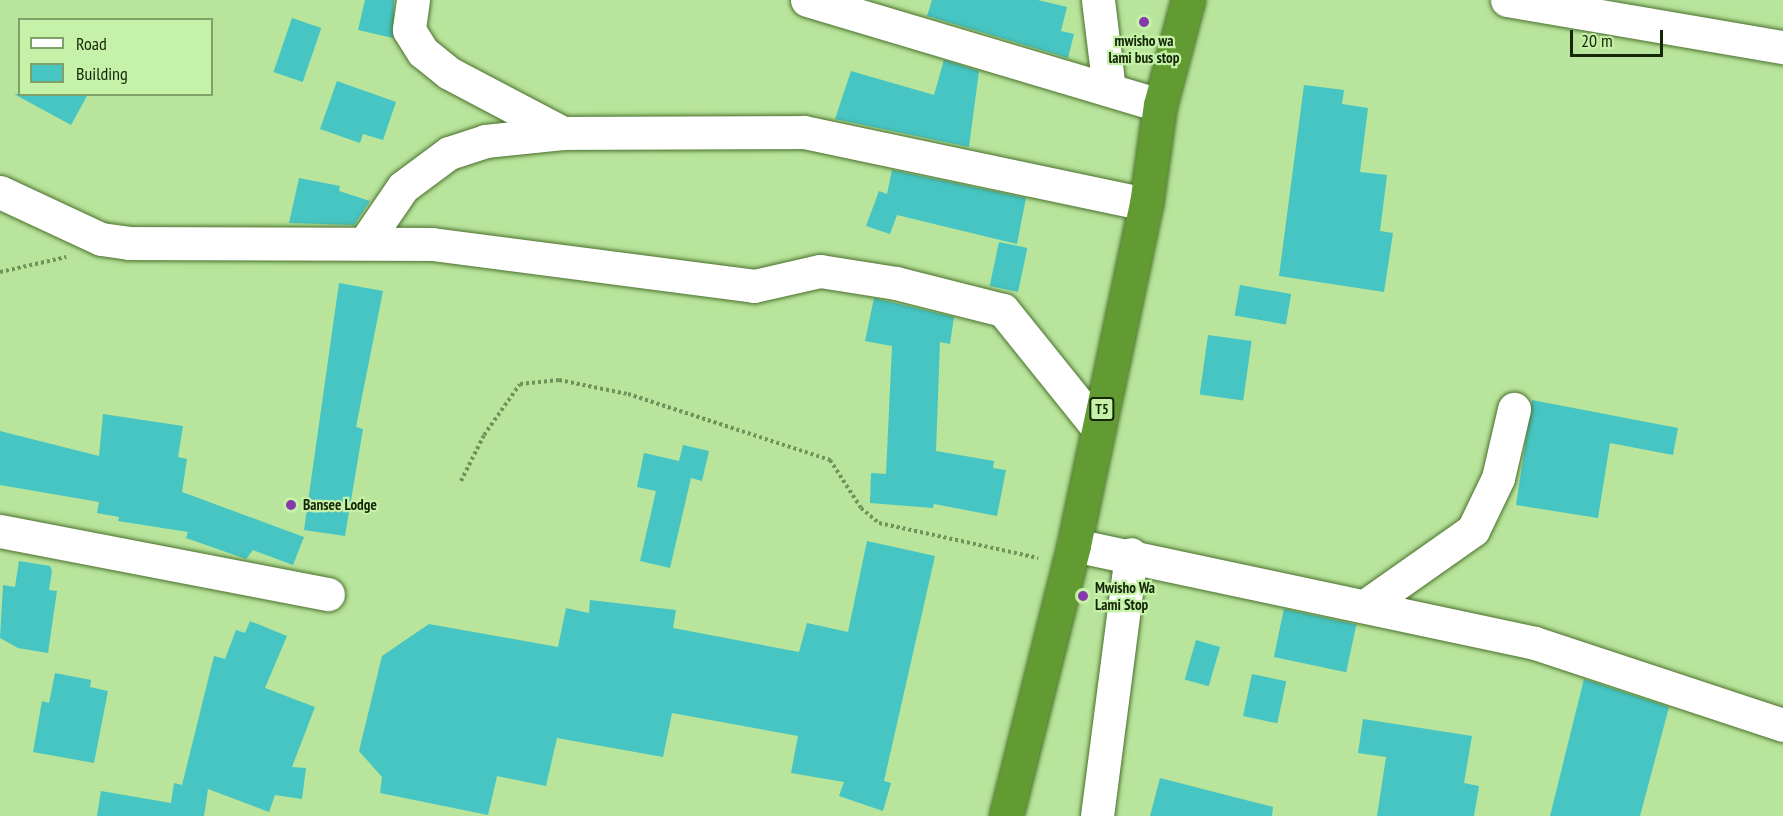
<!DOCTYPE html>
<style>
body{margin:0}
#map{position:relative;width:1783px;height:816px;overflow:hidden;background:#b8e49b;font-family:"PT Sans Narrow",sans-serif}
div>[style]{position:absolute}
.building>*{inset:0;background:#46c5c3;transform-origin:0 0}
.path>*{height:4px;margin-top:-2px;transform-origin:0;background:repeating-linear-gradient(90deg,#72925c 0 3px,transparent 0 6px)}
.roads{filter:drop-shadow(0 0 2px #4a702c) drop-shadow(0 0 2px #4a702c)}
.minor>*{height:33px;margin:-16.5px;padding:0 16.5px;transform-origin:16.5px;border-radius:16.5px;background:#fff}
.highway>*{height:33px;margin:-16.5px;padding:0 16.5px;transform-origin:16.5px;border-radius:16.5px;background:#629b31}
.dots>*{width:16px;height:16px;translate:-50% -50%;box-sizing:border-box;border:3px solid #c5f1a8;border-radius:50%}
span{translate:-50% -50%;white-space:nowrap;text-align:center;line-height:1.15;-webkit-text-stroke:4.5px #c5f1a8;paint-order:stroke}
.shield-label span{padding:2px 4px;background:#c5f1a8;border:2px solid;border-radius:4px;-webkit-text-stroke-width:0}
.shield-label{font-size:14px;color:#162609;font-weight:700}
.poi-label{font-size:15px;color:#162609;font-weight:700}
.left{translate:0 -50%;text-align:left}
.legend{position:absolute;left:18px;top:18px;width:195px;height:78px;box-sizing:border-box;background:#c5f1a8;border:2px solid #7fa068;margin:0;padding:8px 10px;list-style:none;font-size:18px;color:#162609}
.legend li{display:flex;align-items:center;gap:12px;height:30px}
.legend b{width:30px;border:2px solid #7fa068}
.scale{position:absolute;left:1570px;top:30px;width:93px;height:27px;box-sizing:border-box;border:3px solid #162609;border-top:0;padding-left:8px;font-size:18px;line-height:21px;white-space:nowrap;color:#162609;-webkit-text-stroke:4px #c5f1a8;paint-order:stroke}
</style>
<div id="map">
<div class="building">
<i style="clip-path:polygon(365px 0,394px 0,393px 38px,358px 30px)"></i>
<i style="clip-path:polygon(932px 0,1038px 0,1067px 7px,1061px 31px,1074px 34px,1068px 58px,927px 16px)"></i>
<i style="left:292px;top:18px;width:31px;height:57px;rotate:19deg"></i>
<i style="clip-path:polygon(944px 60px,979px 71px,969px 147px,835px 119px,851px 71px,934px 95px)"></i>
<i style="clip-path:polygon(337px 81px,396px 102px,383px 140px,363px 134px,360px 143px,320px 129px)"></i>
<i style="clip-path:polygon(1304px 85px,1344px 90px,1342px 104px,1368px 108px,1360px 172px,1387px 175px,1380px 231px,1393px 233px,1384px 292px,1279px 276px)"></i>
<i style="clip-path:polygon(14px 94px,88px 94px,71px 125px)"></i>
<i style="clip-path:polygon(892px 170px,1026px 198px,1017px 244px,897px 215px,890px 234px,866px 226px,879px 191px,887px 194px)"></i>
<i style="clip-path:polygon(299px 178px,340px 186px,339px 191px,370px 201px,354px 225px,289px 223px)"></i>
<i style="left:999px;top:242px;width:29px;height:45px;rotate:12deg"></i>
<i style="clip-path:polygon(339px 283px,383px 291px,356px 427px,363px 429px,345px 536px,304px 530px)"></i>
<i style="left:1240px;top:285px;width:52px;height:31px;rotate:10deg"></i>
<i style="clip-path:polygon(874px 298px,954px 317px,950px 344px,940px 342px,936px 451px,994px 461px,993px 468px,1006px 470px,997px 516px,934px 504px,933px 508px,870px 503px,871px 473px,886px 474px,892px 346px,865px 341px)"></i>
<i style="left:1208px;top:335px;width:44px;height:60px;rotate:8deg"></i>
<i style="clip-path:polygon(1532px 400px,1678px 428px,1673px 455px,1610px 443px,1598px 518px,1516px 505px)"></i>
<i style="clip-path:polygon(103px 414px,183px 426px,178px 457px,187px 459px,182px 492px,304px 537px,293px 565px,253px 550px,246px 559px,186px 538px,188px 532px,118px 521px,119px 517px,97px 513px,99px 502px,0 485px,0 431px,99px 456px)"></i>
<i style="clip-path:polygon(683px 445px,709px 451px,702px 481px,691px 478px,670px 568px,640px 561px,656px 491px,637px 487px,644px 453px,679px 461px)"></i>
<i style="clip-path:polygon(867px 541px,935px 556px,884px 781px,891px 783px,883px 811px,839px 796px,844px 782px,791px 773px,798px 736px,672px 713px,663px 757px,557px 738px,546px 786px,497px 776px,488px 815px,380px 793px,382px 777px,359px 751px,382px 656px,429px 624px,558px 647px,566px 608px,589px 613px,590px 600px,676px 610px,673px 628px,799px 652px,807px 623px,848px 632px)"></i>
<i style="clip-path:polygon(19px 561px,50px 566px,52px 571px,49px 590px,57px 591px,48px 653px,18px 648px,0 638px,3px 585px,15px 587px)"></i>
<i style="left:1284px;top:609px;width:74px;height:49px;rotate:12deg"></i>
<i style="clip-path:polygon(250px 621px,287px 636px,265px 688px,315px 707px,292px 767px,306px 768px,302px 799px,275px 795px,269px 812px,208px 789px,204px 816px,97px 816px,101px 791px,171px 803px,174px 783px,182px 785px,214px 656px,225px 659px,236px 630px,245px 633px)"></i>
<i style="left:1196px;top:640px;width:25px;height:41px;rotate:16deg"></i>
<i style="clip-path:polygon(55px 673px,91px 680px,90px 687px,108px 691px,94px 763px,33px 752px,42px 701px,49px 703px)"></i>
<i style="left:1252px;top:674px;width:35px;height:43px;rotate:12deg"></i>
<i style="clip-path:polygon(1584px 679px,1669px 707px,1640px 816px,1550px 816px)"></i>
<i style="clip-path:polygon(1363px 719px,1472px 736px,1464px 783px,1479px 786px,1474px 816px,1377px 816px,1386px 757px,1358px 753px)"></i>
<i style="clip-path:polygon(1160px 778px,1273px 807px,1272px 816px,1150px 816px)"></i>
</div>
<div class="path">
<i style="left:0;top:272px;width:68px;rotate:-12.8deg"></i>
<i style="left:461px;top:481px;width:51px;rotate:-63.4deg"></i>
<i style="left:484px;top:435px;width:62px;rotate:-54.8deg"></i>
<i style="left:520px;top:384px;width:39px;rotate:-6deg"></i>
<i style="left:559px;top:380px;width:70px;rotate:11.5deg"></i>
<i style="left:628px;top:394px;width:213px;rotate:18.1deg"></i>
<i style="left:830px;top:460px;width:57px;rotate:57.1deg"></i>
<i style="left:861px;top:508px;width:23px;rotate:40deg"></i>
<i style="left:879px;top:523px;width:163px;rotate:12.4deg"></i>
</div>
<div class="roads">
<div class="minor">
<i style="left:413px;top:0;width:30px;rotate:98deg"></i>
<i style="left:409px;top:30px;width:26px;rotate:58deg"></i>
<i style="left:423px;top:52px;width:33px;rotate:39deg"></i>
<i style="left:449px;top:73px;width:129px;rotate:27.8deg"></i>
<i style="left:807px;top:0;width:368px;rotate:16.6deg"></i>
<i style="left:1098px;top:0;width:90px;rotate:83deg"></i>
<i style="left:1507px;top:0;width:280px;rotate:9.7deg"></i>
<i style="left:0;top:192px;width:111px;rotate:25deg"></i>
<i style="left:101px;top:239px;width:28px;rotate:8deg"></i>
<i style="left:129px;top:243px;width:303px;rotate:0.2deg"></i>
<i style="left:432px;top:244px;width:325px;rotate:7.4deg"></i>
<i style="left:754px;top:286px;width:68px;rotate:-12.8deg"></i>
<i style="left:820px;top:271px;width:77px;rotate:9deg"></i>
<i style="left:896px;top:283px;width:110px;rotate:14.2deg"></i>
<i style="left:1003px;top:310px;width:151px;rotate:51.2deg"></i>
<i style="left:366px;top:241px;width:65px;rotate:-55.6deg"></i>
<i style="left:403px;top:187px;width:57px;rotate:-36.5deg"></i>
<i style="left:449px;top:153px;width:38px;rotate:-18deg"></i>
<i style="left:485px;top:141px;width:78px;rotate:-5.9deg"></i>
<i style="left:563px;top:133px;width:241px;rotate:-0.2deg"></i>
<i style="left:804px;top:132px;width:349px;rotate:11.9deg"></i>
<i style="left:0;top:531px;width:334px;rotate:10.9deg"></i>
<i style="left:1074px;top:545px;width:471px;rotate:12deg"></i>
<i style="left:1535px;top:643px;width:261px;rotate:18.3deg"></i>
<i style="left:1365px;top:606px;width:132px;rotate:-35.1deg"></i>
<i style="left:1473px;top:530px;width:58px;rotate:-64.3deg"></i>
<i style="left:1498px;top:478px;width:71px;rotate:-76.9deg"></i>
<i style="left:1097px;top:816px;width:264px;rotate:-82.6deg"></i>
</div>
<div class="highway">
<i style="left:1006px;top:816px;width:279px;rotate:-75.9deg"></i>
<i style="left:1074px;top:545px;width:349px;rotate:-78.1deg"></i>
<i style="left:1146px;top:204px;width:100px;rotate:-82deg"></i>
<i style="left:1160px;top:105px;width:109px;rotate:-75.1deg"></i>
</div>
</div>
<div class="dots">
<i style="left:1144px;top:22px;background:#8639aa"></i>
<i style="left:291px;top:505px;background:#8639aa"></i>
<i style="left:1083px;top:596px;background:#8639aa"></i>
</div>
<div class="shield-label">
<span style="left:1102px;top:409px">T5</span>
</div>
<div class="poi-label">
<span style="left:1144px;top:49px">mwisho wa<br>lami bus stop</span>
<span class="left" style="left:303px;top:505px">Bansee Lodge</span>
<span class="left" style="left:1095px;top:596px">Mwisho Wa<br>Lami Stop</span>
</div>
<ul class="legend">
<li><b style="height:8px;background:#fff"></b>Road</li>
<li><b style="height:16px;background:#46c5c3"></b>Building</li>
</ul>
<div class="scale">20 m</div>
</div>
